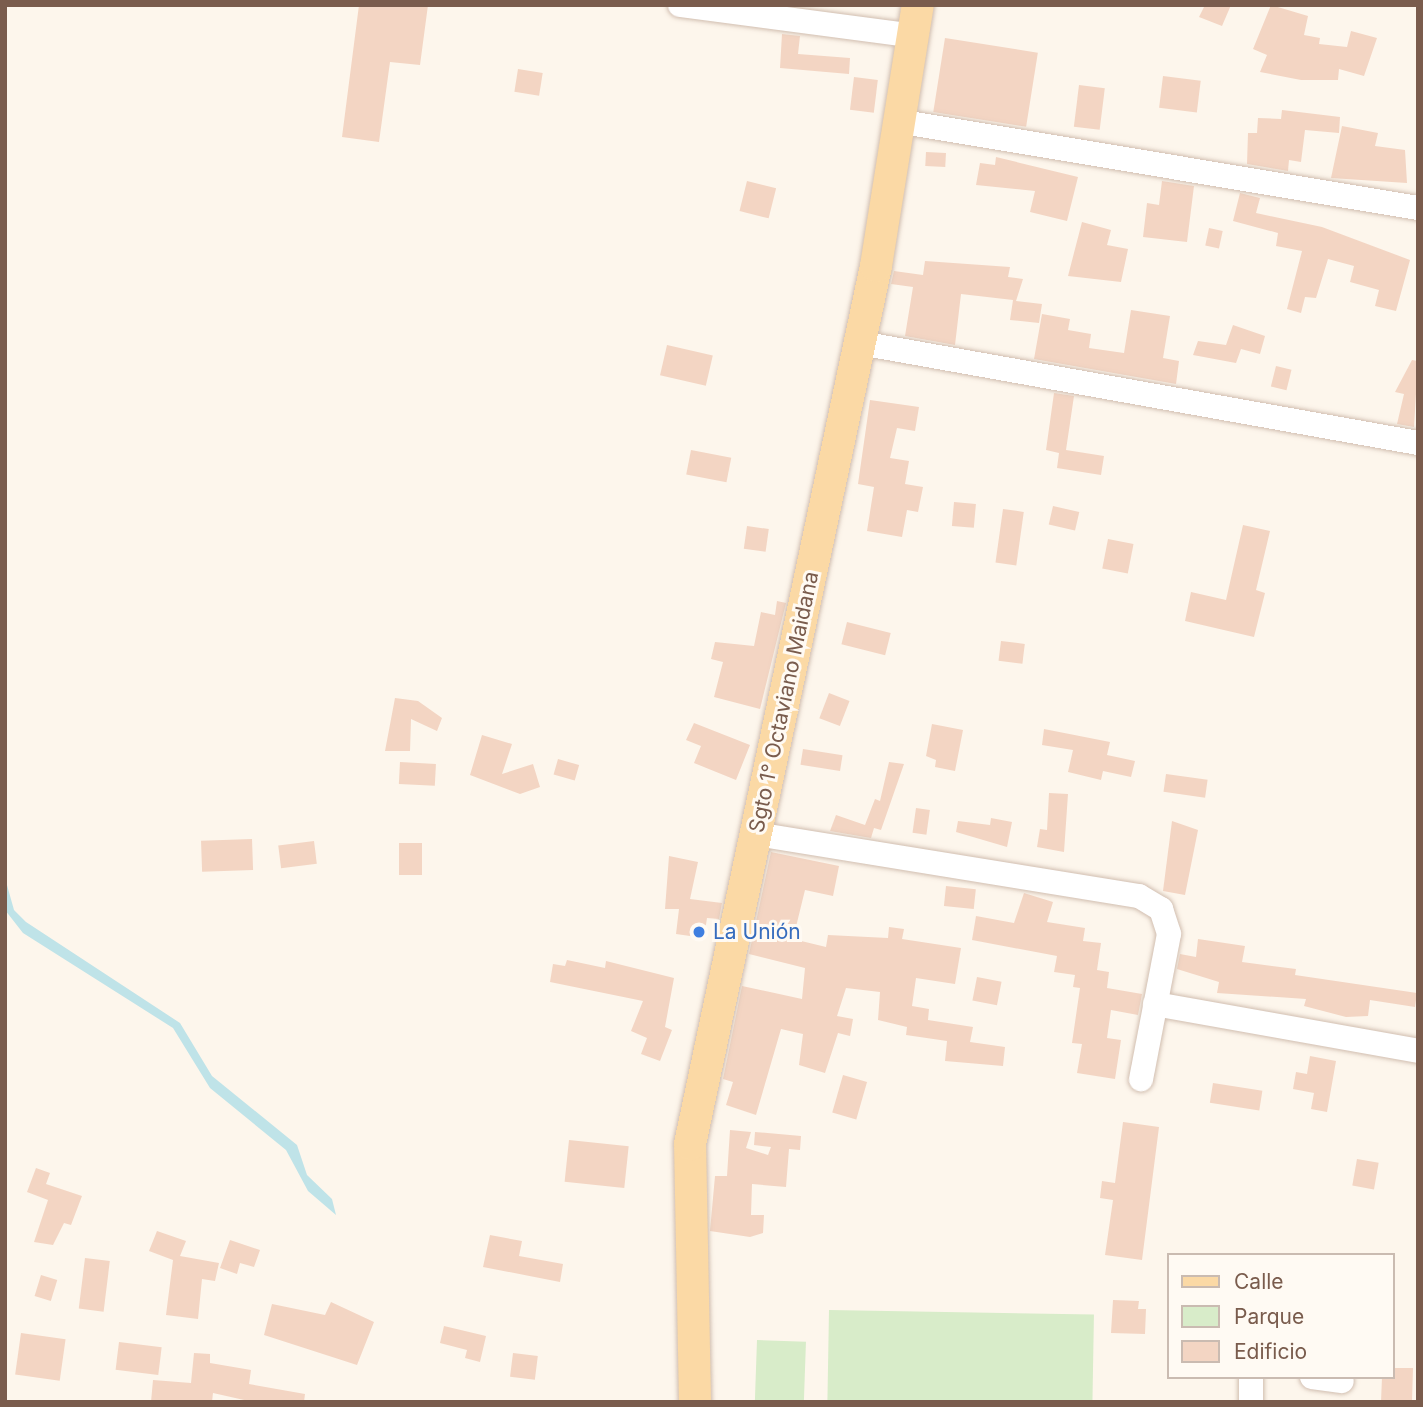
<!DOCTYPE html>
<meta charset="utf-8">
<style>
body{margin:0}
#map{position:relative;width:1423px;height:1407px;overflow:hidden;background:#fdf6ec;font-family:Inter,sans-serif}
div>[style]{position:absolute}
.green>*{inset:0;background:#d8ecc9;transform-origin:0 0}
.water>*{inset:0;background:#bfe3e8}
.building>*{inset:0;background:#f3d5c3;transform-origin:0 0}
.roads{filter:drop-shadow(0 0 2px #d1beb0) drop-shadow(0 0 2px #d1beb0)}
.minor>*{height:24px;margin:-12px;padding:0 12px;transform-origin:12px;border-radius:12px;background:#fff}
.major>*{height:32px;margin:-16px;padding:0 16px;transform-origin:16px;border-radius:16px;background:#fbd9a5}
.dots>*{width:19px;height:19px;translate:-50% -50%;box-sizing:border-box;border:4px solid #fffaf3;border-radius:50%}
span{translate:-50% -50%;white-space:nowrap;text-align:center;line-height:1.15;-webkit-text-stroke:6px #fffaf3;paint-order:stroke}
.street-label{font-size:21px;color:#7a5c4d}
.shop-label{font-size:21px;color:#366cbe}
.left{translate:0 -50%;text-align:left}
.frame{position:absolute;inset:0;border:7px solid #7a5c4d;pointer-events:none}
.legend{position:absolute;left:1167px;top:1253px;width:228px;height:126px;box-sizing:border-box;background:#fffaf3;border:2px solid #cabbb1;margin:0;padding:9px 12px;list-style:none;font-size:21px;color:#7a5c4d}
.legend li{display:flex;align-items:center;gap:14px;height:35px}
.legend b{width:35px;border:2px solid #cabbb1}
</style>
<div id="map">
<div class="green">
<i style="left:829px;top:1310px;width:265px;height:92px;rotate:1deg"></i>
<i style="left:757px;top:1340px;width:49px;height:62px;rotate:2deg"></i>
</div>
<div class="water">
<i style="clip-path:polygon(5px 878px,14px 910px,26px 922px,180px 1023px,212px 1076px,297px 1145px,307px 1175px,332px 1199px,336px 1215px,308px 1191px,286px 1150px,210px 1088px,173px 1028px,23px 933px,5px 910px)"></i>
</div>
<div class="building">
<i style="clip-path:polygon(359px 5px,428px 5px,420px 65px,390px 62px,379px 142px,342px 137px)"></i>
<i style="clip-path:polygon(1205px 5px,1231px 5px,1222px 26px,1199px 17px)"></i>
<i style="clip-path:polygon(1271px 5px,1308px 16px,1304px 35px,1320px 38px,1319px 44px,1347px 47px,1351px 31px,1377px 38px,1364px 76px,1339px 69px,1338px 80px,1301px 80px,1260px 72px,1267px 55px,1253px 49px)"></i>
<i style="clip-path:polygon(782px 34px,800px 36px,798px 54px,850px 58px,849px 74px,780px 68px)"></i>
<i style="left:945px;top:38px;width:94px;height:75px;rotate:9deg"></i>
<i style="left:518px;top:69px;width:25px;height:23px;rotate:9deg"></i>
<i style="left:1163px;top:76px;width:38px;height:32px;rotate:7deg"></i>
<i style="left:854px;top:77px;width:24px;height:33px;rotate:7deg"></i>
<i style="left:1079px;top:85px;width:26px;height:42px;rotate:7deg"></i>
<i style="clip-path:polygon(1282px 110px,1340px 117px,1339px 133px,1305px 130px,1301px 162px,1289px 160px,1288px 171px,1247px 164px,1248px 133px,1257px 133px,1258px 118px,1281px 119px)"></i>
<i style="clip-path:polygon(1342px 126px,1378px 133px,1375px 146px,1405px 150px,1407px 183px,1331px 178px)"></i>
<i style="left:926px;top:152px;width:20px;height:14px;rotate:3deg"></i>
<i style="clip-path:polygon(996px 157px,1078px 177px,1067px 221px,1030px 212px,1035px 191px,976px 185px,980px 163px,995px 165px)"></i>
<i style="left:747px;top:181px;width:30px;height:31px;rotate:14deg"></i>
<i style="clip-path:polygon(1162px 181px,1194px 186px,1187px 242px,1143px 237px,1147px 203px,1159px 205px)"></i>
<i style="clip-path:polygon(1240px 193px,1260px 198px,1256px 213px,1322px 227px,1410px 260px,1396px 311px,1375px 306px,1379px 290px,1350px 282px,1354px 266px,1328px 259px,1316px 298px,1305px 297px,1301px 313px,1287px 309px,1302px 251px,1276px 246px,1278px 233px,1233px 221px)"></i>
<i style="clip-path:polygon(1082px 222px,1111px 230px,1107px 245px,1128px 249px,1121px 282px,1068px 276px)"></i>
<i style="left:1209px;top:228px;width:14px;height:18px;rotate:12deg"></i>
<i style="clip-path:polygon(925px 261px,1010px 267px,1008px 277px,1023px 279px,1016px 301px,1042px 304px,1039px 323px,1010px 320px,1013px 300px,961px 294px,955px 345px,905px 336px,913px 287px,891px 284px,894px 271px,923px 275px)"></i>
<i style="clip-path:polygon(1131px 310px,1170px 316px,1163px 358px,1179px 361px,1176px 384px,1034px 359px,1042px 314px,1070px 319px,1068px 330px,1091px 334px,1089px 348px,1124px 353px)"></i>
<i style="clip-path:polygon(1233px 325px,1265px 336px,1260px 354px,1241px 349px,1236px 363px,1193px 355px,1198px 341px,1226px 345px)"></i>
<i style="left:667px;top:345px;width:47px;height:31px;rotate:13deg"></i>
<i style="clip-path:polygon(1412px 360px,1418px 361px,1414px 427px,1397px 424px,1404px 394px,1395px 392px)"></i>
<i style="left:1276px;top:366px;width:16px;height:21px;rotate:14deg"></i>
<i style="clip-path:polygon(1054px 393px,1074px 396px,1066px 450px,1104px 456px,1101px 475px,1057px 468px,1059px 453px,1046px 450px)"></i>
<i style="clip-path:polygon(870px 400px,919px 407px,915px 431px,897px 428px,890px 458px,909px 461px,905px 484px,923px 487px,918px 512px,907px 510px,902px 537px,867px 531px,874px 487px,858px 484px)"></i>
<i style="left:691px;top:450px;width:41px;height:25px;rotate:11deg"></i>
<i style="left:954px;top:502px;width:22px;height:24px;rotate:5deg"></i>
<i style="left:1053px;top:506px;width:27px;height:19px;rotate:13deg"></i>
<i style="left:1003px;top:509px;width:21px;height:54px;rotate:8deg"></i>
<i style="clip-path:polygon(1243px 525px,1270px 531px,1256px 590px,1265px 593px,1254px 637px,1185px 621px,1191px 592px,1226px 600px)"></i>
<i style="left:747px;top:526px;width:22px;height:23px;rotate:8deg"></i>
<i style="left:1108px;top:539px;width:26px;height:30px;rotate:11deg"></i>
<i style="clip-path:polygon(777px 601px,786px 603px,760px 709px,714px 697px,723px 662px,711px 659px,715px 642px,754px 646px,761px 612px,775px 615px)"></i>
<i style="left:847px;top:622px;width:45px;height:23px;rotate:14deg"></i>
<i style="left:1001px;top:641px;width:24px;height:20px;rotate:7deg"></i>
<i style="left:829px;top:693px;width:22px;height:27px;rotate:21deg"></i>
<i style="clip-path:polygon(395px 698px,418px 701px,442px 718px,437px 731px,411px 719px,410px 751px,385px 751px)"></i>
<i style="clip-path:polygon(694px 723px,750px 745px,736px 780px,694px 763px,701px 746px,686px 740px)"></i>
<i style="clip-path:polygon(932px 724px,963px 730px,955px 771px,935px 767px,936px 760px,926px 756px)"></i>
<i style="clip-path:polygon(1044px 729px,1110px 742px,1107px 755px,1135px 761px,1131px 777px,1103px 771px,1101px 780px,1068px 772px,1073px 750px,1042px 745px)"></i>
<i style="clip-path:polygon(482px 735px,512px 744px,502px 774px,533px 764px,540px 787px,520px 794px,470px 775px)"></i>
<i style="left:803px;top:749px;width:40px;height:16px;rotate:9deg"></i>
<i style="left:558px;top:759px;width:22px;height:16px;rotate:16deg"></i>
<i style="left:400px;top:762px;width:36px;height:22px;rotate:3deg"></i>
<i style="clip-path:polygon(889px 762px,904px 764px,881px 830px,874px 828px,871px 838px,830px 831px,836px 815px,865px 825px,875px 799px,880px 801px)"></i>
<i style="left:1166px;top:774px;width:42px;height:18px;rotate:8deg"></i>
<i style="clip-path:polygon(1049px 793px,1068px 794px,1064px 852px,1037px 847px,1040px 829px,1047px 830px)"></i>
<i style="left:916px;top:808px;width:14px;height:25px;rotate:8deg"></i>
<i style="clip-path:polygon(991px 818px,1012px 822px,1007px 847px,956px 832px,958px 821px,990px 825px)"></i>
<i style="clip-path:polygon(1172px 821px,1198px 830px,1185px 895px,1163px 891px)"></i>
<i style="left:252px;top:839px;width:31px;height:51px;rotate:88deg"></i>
<i style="left:314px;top:841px;width:23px;height:36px;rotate:83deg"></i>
<i style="left:399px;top:843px;width:23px;height:32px"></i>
<i style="clip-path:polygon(771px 852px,839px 866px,833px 896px,805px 890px,793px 939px,826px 947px,828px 935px,888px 938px,889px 927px,904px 929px,902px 939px,961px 948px,955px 984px,916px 978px,912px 1006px,929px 1009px,928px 1020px,973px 1027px,970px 1042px,1005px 1047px,1003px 1066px,945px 1061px,947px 1041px,906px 1035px,907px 1027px,878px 1020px,880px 992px,846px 988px,837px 1016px,853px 1019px,850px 1036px,838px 1033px,825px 1073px,799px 1065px,803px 1034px,781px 1029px,756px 1115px,726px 1105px,733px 1082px,723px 1079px,742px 986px,802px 999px,805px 968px,749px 954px)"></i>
<i style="clip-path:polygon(669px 856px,698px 862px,690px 899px,722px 903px,719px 919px,707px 918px,704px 938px,676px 934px,679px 909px,665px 909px)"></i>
<i style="left:946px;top:886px;width:30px;height:20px;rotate:6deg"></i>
<i style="clip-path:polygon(1024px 893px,1053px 902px,1047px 922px,1085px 928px,1083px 941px,1101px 943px,1097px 970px,1109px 972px,1107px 988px,1142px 994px,1138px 1015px,1111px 1010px,1107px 1038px,1121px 1040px,1115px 1079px,1077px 1073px,1082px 1044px,1072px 1043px,1080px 988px,1073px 987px,1075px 975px,1054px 972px,1057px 956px,972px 940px,976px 916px,1014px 923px)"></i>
<i style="clip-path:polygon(1198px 939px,1245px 946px,1242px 962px,1296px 969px,1295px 975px,1417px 993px,1415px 1007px,1370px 1000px,1368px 1016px,1346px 1017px,1304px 1006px,1306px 999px,1217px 993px,1219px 982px,1177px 969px,1180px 954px,1196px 957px)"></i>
<i style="clip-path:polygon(567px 960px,605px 968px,606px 961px,674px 978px,665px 1027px,672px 1030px,660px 1061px,641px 1054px,647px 1038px,631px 1031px,643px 1001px,550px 982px,553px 964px,565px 966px)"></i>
<i style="left:977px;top:977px;width:25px;height:24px;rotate:11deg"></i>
<i style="clip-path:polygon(1310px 1056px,1336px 1061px,1327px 1112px,1311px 1109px,1314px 1093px,1293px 1089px,1296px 1072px,1307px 1074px)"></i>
<i style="left:843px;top:1075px;width:25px;height:39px;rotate:16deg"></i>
<i style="left:1213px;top:1083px;width:50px;height:20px;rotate:9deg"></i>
<i style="clip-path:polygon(1123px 1122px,1159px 1127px,1142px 1260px,1105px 1255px,1113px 1200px,1100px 1198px,1102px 1181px,1115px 1183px)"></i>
<i style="clip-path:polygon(730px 1130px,751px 1132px,746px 1148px,768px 1155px,771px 1147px,754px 1145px,755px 1132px,801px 1136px,800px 1150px,789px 1149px,786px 1187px,752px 1184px,751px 1215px,764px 1215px,763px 1233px,750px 1237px,710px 1231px,715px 1176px,727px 1176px)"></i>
<i style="left:569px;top:1140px;width:60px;height:42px;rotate:6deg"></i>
<i style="left:1357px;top:1159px;width:22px;height:27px;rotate:10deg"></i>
<i style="clip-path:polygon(36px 1168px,50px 1173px,46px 1184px,82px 1196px,71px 1225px,64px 1223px,53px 1245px,34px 1242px,48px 1200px,27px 1192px)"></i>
<i style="clip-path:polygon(157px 1231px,186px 1241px,180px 1256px,219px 1263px,215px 1281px,202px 1279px,198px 1319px,166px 1315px,173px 1260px,149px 1251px)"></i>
<i style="clip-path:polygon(490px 1235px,522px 1241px,519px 1256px,563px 1264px,560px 1282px,483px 1267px)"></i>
<i style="clip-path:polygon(230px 1240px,260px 1250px,254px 1267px,240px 1263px,237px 1274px,220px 1268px)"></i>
<i style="left:85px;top:1258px;width:25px;height:51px;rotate:7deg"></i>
<i style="left:41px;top:1275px;width:17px;height:22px;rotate:17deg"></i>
<i style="clip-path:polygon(1113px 1300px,1139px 1301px,1138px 1309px,1146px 1309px,1145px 1334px,1111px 1333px)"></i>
<i style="clip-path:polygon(331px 1302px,374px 1322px,357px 1365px,264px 1335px,272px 1304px,325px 1315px)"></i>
<i style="clip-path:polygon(444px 1326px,486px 1336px,480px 1362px,465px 1358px,467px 1350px,440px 1343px)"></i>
<i style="left:21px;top:1333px;width:45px;height:42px;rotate:8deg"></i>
<i style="left:119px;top:1342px;width:43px;height:28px;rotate:7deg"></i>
<i style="clip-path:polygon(194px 1353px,210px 1354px,210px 1363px,251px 1370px,249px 1384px,305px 1394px,304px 1402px,253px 1402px,213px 1393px,212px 1402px,151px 1402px,153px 1380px,191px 1383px)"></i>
<i style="left:513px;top:1353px;width:25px;height:24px;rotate:7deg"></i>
<i style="clip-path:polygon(1393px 1368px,1413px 1368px,1412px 1402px,1381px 1402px,1382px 1377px,1393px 1377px)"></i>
</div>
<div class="roads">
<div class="minor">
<i style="left:680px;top:5px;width:236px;rotate:7.5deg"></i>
<i style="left:903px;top:122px;width:522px;rotate:9.48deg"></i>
<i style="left:860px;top:343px;width:567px;rotate:10.16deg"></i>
<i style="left:756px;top:834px;width:388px;rotate:9.2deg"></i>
<i style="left:1139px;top:896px;width:26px;rotate:31deg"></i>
<i style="left:1161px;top:909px;width:26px;rotate:72deg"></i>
<i style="left:1169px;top:934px;width:148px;rotate:100.9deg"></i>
<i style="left:1155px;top:1004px;width:267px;rotate:10.1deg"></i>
<i style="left:1312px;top:1377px;width:30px;rotate:8deg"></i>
<i style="left:1251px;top:1402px;width:25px;rotate:-90deg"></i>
</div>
<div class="major">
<i style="left:695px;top:1402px;width:258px;rotate:-91.1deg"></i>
<i style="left:690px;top:1144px;width:897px;rotate:-78.04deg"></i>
<i style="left:876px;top:266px;width:264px;rotate:-80.9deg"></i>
</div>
</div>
<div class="dots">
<i style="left:699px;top:932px;background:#3f7fe0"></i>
</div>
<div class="street-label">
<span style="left:784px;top:702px;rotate:-78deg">Sgto 1° Octaviano Maidana</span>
</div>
<div class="shop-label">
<span class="left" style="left:713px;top:932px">La Unión</span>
</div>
<div class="frame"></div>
<ul class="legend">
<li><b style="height:9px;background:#fbd9a5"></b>Calle</li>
<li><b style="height:19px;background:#d8ecc9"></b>Parque</li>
<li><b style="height:19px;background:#f3d5c3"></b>Edificio</li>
</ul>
</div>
